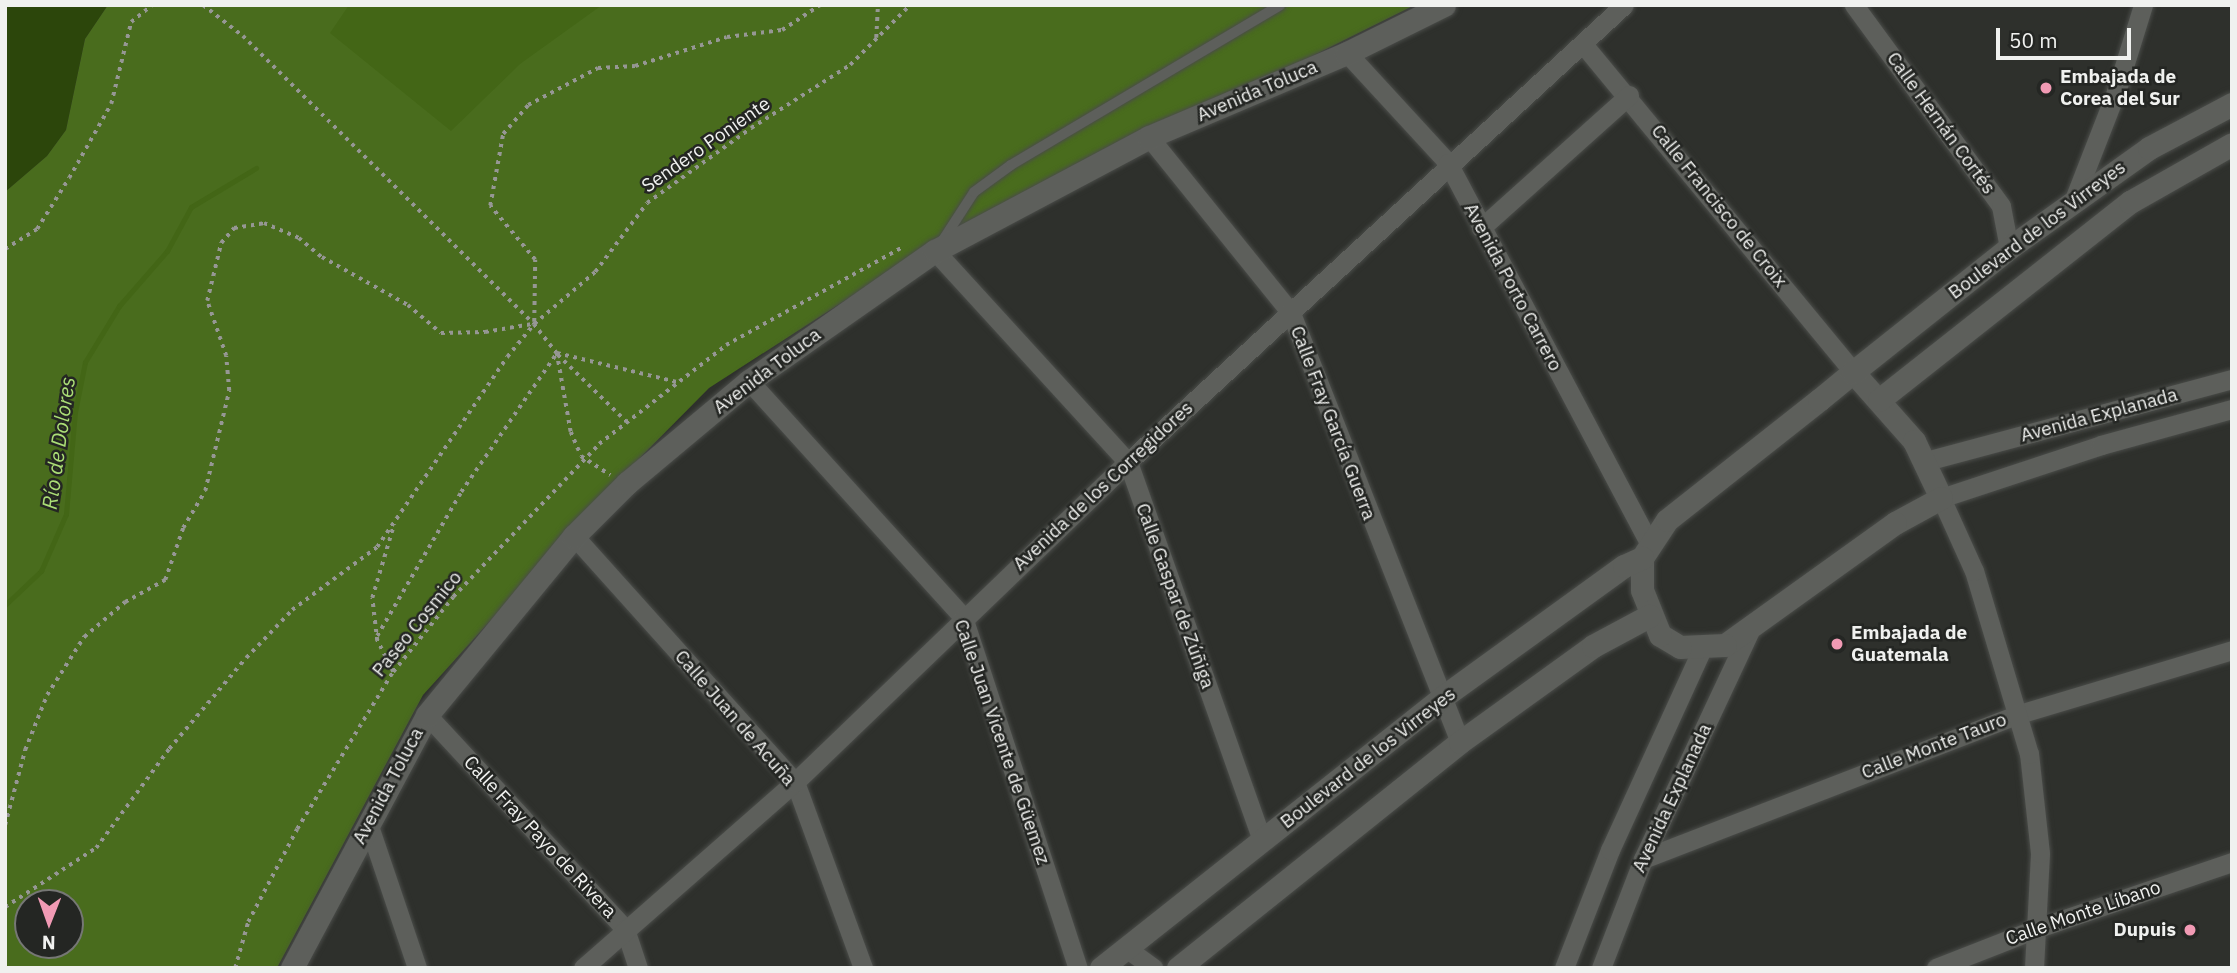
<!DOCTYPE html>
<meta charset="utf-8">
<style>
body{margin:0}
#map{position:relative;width:2237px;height:973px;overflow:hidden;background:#2e302c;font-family:"IBM Plex Sans",sans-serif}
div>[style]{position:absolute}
.green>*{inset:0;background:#2c460b}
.forest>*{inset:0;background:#496c1d}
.water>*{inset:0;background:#436616}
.stream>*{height:5px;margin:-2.5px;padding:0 2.5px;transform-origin:2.5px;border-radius:2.5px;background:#436616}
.path>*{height:3.5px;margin-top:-1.75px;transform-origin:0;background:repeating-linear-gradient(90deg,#969794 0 3.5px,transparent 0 8.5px)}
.roads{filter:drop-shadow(0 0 2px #4a4c49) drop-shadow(0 0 2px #4a4c49)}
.service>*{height:10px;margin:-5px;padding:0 5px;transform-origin:5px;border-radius:5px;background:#5d5f5b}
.minor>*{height:19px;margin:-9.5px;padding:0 9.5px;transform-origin:9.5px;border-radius:9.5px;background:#5d5f5b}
.tertiary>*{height:23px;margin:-11.5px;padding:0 11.5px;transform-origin:11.5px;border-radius:11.5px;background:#5d5f5b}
.dots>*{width:19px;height:19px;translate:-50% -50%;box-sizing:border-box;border:4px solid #242623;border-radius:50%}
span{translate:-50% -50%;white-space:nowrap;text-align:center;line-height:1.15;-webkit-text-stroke:5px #242623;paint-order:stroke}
.poi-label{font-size:19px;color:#f0f1ef;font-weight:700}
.left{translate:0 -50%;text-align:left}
.right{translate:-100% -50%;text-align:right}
.street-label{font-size:19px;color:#f0f1ef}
.water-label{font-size:21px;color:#abde76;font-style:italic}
.frame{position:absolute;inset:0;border:7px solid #f0f1ef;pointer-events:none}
.north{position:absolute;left:14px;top:889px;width:70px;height:70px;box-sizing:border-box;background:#242623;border:2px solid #767775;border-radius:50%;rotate:181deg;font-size:19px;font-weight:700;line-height:28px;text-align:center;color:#f0f1ef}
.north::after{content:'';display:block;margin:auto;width:24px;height:32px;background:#f19ab4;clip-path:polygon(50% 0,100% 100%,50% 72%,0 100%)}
.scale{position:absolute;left:1996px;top:28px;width:135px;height:32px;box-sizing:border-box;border:4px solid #f0f1ef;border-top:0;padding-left:9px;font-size:21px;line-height:24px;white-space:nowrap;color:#f0f1ef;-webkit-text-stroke:5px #242623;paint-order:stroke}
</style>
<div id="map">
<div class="green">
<i style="clip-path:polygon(5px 5px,108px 5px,85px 39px,66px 130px,47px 156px,5px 192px)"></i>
</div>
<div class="forest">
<i style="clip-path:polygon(evenodd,108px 5px,1415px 5px,928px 247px,709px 388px,618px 480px,423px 695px,277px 968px,5px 968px,5px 192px,47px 156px,66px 130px,85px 39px,108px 5px,28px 903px,70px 903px,70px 945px,28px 945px,28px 903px)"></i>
</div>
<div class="water">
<i style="clip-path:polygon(349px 5px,602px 5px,520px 64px,451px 131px,330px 33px)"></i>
</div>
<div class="stream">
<i style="left:5px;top:605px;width:50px;rotate:-43.4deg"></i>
<i style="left:41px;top:571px;width:62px;rotate:-66.3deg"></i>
<i style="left:66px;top:514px;width:102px;rotate:-85deg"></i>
<i style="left:75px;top:412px;width:51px;rotate:-78.7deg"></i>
<i style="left:85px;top:362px;width:66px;rotate:-58.7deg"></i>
<i style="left:119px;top:306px;width:73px;rotate:-48.9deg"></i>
<i style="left:167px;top:251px;width:50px;rotate:-61.4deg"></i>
<i style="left:191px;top:207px;width:76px;rotate:-31deg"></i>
</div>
<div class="path">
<i style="left:203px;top:5px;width:51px;rotate:37.8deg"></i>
<i style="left:243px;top:36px;width:409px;rotate:44.7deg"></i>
<i style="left:534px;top:324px;width:37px;rotate:52deg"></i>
<i style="left:557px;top:353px;width:80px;rotate:80deg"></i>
<i style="left:571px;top:432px;width:26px;rotate:67deg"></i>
<i style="left:581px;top:456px;width:35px;rotate:33deg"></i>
<i style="left:876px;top:38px;width:33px;rotate:-87deg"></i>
<i style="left:5px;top:249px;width:38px;rotate:-32deg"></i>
<i style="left:37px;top:229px;width:60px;rotate:-57.9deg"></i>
<i style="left:69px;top:178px;width:85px;rotate:-60.4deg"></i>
<i style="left:111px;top:104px;width:84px;rotate:-76.3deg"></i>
<i style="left:131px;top:22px;width:27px;rotate:-39deg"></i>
<i style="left:534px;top:322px;width:62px;rotate:-89.1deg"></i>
<i style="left:535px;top:260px;width:70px;rotate:-129.8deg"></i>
<i style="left:490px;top:206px;width:73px;rotate:-79.8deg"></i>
<i style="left:503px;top:134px;width:38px;rotate:-49deg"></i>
<i style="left:528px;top:105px;width:79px;rotate:-27.9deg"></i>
<i style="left:598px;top:68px;width:37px;rotate:-3deg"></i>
<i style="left:635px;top:66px;width:96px;rotate:-17.5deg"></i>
<i style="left:727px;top:37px;width:55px;rotate:-7.3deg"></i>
<i style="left:782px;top:30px;width:45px;rotate:-33.3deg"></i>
<i style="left:557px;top:353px;width:123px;rotate:13.6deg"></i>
<i style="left:558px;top:355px;width:96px;rotate:44.2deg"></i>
<i style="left:377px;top:636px;width:167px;rotate:-59.7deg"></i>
<i style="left:461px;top:492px;width:169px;rotate:-55.4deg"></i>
<i style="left:393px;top:672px;width:35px;rotate:-117deg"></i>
<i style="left:377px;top:641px;width:43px;rotate:-96.6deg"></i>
<i style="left:372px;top:598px;width:77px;rotate:-73.4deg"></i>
<i style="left:5px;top:825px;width:78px;rotate:-75.1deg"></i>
<i style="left:25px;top:750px;width:59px;rotate:-68.2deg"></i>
<i style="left:47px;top:695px;width:69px;rotate:-57.5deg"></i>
<i style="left:84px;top:637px;width:54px;rotate:-40.5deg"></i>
<i style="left:125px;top:602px;width:46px;rotate:-28.8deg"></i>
<i style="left:165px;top:580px;width:55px;rotate:-70.9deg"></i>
<i style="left:183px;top:528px;width:43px;rotate:-59.3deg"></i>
<i style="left:205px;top:491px;width:103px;rotate:-76.5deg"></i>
<i style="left:229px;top:391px;width:35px;rotate:-95deg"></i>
<i style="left:226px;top:356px;width:58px;rotate:-109.1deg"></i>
<i style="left:207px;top:301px;width:60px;rotate:-76.4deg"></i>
<i style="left:221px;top:243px;width:20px;rotate:-49deg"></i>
<i style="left:234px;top:228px;width:30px;rotate:-9deg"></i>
<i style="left:264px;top:223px;width:38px;rotate:23deg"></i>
<i style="left:299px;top:238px;width:30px;rotate:40deg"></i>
<i style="left:322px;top:257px;width:98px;rotate:29.2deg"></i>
<i style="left:408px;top:305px;width:43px;rotate:40.3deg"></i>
<i style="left:441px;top:333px;width:44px;rotate:-1.3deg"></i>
<i style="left:485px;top:332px;width:48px;rotate:-9.7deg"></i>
<i style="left:5px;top:907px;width:108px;rotate:-33deg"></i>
<i style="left:96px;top:848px;width:123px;rotate:-53.6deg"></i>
<i style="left:169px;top:749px;width:119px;rotate:-49.8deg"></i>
<i style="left:246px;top:658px;width:66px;rotate:-46.2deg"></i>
<i style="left:292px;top:610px;width:106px;rotate:-36.5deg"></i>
<i style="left:377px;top:547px;width:230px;rotate:-55.6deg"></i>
<i style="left:507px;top:357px;width:43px;rotate:-50.7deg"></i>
<i style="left:534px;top:324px;width:80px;rotate:-40.4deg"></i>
<i style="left:595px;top:272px;width:86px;rotate:-53deg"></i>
<i style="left:647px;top:203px;width:128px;rotate:-35.8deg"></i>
<i style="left:751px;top:128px;width:117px;rotate:-32.5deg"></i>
<i style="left:850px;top:65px;width:85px;rotate:-45deg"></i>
<i style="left:235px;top:968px;width:48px;rotate:-74.2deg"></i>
<i style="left:248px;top:922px;width:105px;rotate:-62.2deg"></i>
<i style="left:297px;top:829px;width:184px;rotate:-58.6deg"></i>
<i style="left:393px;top:672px;width:96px;rotate:-51.3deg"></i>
<i style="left:453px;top:597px;width:211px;rotate:-46.3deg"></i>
<i style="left:599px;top:444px;width:161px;rotate:-37.9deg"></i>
<i style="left:726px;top:345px;width:200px;rotate:-29deg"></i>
</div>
<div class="roads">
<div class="service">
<i style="left:943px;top:240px;width:57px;rotate:-57.1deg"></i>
<i style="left:974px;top:192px;width:46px;rotate:-36.1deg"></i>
<i style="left:1011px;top:165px;width:313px;rotate:-30.7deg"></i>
</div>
<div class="minor">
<i style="left:1854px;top:5px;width:249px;rotate:53.8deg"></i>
<i style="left:2001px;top:206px;width:43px;rotate:79.2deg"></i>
<i style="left:1583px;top:44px;width:425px;rotate:50.5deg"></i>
<i style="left:1347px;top:53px;width:149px;rotate:47.4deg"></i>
<i style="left:1448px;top:163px;width:430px;rotate:62.1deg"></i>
<i style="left:1149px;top:137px;width:226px;rotate:51.1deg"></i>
<i style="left:1291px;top:313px;width:461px;rotate:68.5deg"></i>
<i style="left:2073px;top:202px;width:121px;rotate:-68.7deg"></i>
<i style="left:2117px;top:89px;width:88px;rotate:-72.8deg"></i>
<i style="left:1481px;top:228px;width:199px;rotate:-41.9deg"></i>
<i style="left:935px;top:251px;width:286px;rotate:47.6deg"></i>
<i style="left:1128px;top:462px;width:402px;rotate:70.5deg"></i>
<i style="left:749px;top:381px;width:319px;rotate:47.8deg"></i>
<i style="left:963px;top:617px;width:369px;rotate:71.9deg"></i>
<i style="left:1926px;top:461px;width:317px;rotate:-15deg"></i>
<i style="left:574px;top:536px;width:331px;rotate:48.1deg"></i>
<i style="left:795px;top:782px;width:198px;rotate:69.9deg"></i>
<i style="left:427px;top:715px;width:292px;rotate:47.2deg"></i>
<i style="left:625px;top:929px;width:41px;rotate:71.6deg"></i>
<i style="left:368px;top:823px;width:153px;rotate:71.3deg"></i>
<i style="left:1643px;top:859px;width:403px;rotate:-21.1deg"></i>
<i style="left:2019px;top:714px;width:222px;rotate:-16.7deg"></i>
<i style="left:1126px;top:948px;width:34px;rotate:36deg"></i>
<i style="left:583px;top:968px;width:282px;rotate:-41.3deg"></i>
<i style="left:795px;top:782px;width:462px;rotate:-43.9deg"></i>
<i style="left:1128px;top:462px;width:674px;rotate:-42.66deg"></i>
<i style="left:1564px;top:968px;width:127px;rotate:-68.7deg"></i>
<i style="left:1610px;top:850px;width:221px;rotate:-65.4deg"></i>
<i style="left:1601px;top:968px;width:117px;rotate:-68.9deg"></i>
<i style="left:1643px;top:859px;width:252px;rotate:-64.9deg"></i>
<i style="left:1936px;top:968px;width:110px;rotate:-21.4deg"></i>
<i style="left:2038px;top:928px;width:205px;rotate:-18.8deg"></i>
<i style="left:2034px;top:968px;width:115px;rotate:-87deg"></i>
<i style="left:2040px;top:853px;width:100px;rotate:-96.3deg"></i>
<i style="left:2029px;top:754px;width:191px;rotate:-106.7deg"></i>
<i style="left:1974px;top:571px;width:80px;rotate:-114.3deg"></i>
<i style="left:1941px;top:498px;width:169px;rotate:-18.3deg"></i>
<i style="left:2101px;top:445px;width:136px;rotate:-15.4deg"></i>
</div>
<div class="tertiary">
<i style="left:1853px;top:372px;width:92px;rotate:48.5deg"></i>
<i style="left:1914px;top:441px;width:63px;rotate:64.7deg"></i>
<i style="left:1941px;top:498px;width:52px;rotate:151.5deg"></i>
<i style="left:1895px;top:523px;width:209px;rotate:144.3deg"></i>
<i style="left:1725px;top:645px;width:45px;rotate:177.5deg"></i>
<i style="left:1680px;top:647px;width:23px;rotate:-149deg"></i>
<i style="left:1660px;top:635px;width:48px;rotate:-111.8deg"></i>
<i style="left:1642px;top:590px;width:32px;rotate:-90deg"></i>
<i style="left:1642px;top:558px;width:45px;rotate:-56.7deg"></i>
<i style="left:1667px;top:520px;width:194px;rotate:-38.3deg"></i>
<i style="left:1819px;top:400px;width:44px;rotate:-39.5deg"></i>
<i style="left:1853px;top:372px;width:199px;rotate:-38.5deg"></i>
<i style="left:2009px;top:248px;width:172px;rotate:-35.5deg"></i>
<i style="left:2149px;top:148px;width:94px;rotate:-27.9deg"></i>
<i style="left:1879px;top:400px;width:320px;rotate:-38.3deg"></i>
<i style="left:2130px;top:202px;width:117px;rotate:-29.6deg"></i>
<i style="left:292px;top:968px;width:287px;rotate:-61.9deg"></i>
<i style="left:427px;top:715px;width:232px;rotate:-50.6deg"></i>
<i style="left:574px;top:536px;width:75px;rotate:-45deg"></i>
<i style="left:627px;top:483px;width:159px;rotate:-39.9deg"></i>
<i style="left:749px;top:381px;width:227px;rotate:-35deg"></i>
<i style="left:935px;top:251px;width:242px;rotate:-28deg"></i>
<i style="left:1149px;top:137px;width:215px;rotate:-23deg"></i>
<i style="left:1347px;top:53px;width:108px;rotate:-26.3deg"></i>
<i style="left:1101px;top:968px;width:433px;rotate:-38.4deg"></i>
<i style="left:1440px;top:699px;width:227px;rotate:-35.9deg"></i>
<i style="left:1624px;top:566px;width:20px;rotate:-24deg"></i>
<i style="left:1178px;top:968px;width:361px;rotate:-38.7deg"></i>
<i style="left:1460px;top:742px;width:164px;rotate:-35.8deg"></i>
<i style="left:1593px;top:646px;width:64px;rotate:-28.2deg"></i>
</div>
</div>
<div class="dots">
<i style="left:2046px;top:88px;background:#f19ab4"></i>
<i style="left:1837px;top:644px;background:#f19ab4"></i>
<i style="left:2190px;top:930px;background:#f19ab4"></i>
</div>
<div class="poi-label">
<span class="left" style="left:2060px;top:88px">Embajada de<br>Corea del Sur</span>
<span class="left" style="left:1851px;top:644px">Embajada de<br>Guatemala</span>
<span class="right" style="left:2176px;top:930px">Dupuis</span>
</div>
<div class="street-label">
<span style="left:1257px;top:91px;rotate:-23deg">Avenida Toluca</span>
<span style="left:1941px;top:123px;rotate:54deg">Calle Hernán Cortés</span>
<span style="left:706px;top:145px;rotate:-35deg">Sendero Poniente</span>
<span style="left:1719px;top:206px;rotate:51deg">Calle Francisco de Croix</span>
<span style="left:2037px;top:230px;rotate:-37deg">Boulevard de los Virreyes</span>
<span style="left:1513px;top:287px;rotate:62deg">Avenida Porto Carrero</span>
<span style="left:767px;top:371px;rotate:-37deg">Avenida Toluca</span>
<span style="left:2099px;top:415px;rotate:-15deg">Avenida Explanada</span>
<span style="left:1333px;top:423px;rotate:69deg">Calle Fray García Guerra</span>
<span style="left:1103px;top:486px;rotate:-43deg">Avenida de los Corregidores</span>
<span style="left:1175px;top:596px;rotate:70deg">Calle Gaspar de Zúñiga</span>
<span style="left:417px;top:624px;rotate:-51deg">Paseo Cosmico</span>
<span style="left:735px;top:718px;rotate:49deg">Calle Juan de Acuña</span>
<span style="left:1002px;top:742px;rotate:71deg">Calle Juan Vicente de Güemez</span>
<span style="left:1934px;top:746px;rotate:-21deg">Calle Monte Tauro</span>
<span style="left:1368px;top:758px;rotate:-38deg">Boulevard de los Virreyes</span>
<span style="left:388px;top:786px;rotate:-62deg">Avenida Toluca</span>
<span style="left:1672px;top:798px;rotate:-65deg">Avenida Explanada</span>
<span style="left:540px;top:837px;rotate:47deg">Calle Fray Payo de Rivera</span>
<span style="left:2083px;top:913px;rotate:-19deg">Calle Monte Líbano</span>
</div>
<div class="water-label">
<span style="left:58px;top:443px;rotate:-82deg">Río de Dolores</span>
</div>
<div class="frame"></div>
<div class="north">N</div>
<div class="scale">50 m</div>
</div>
